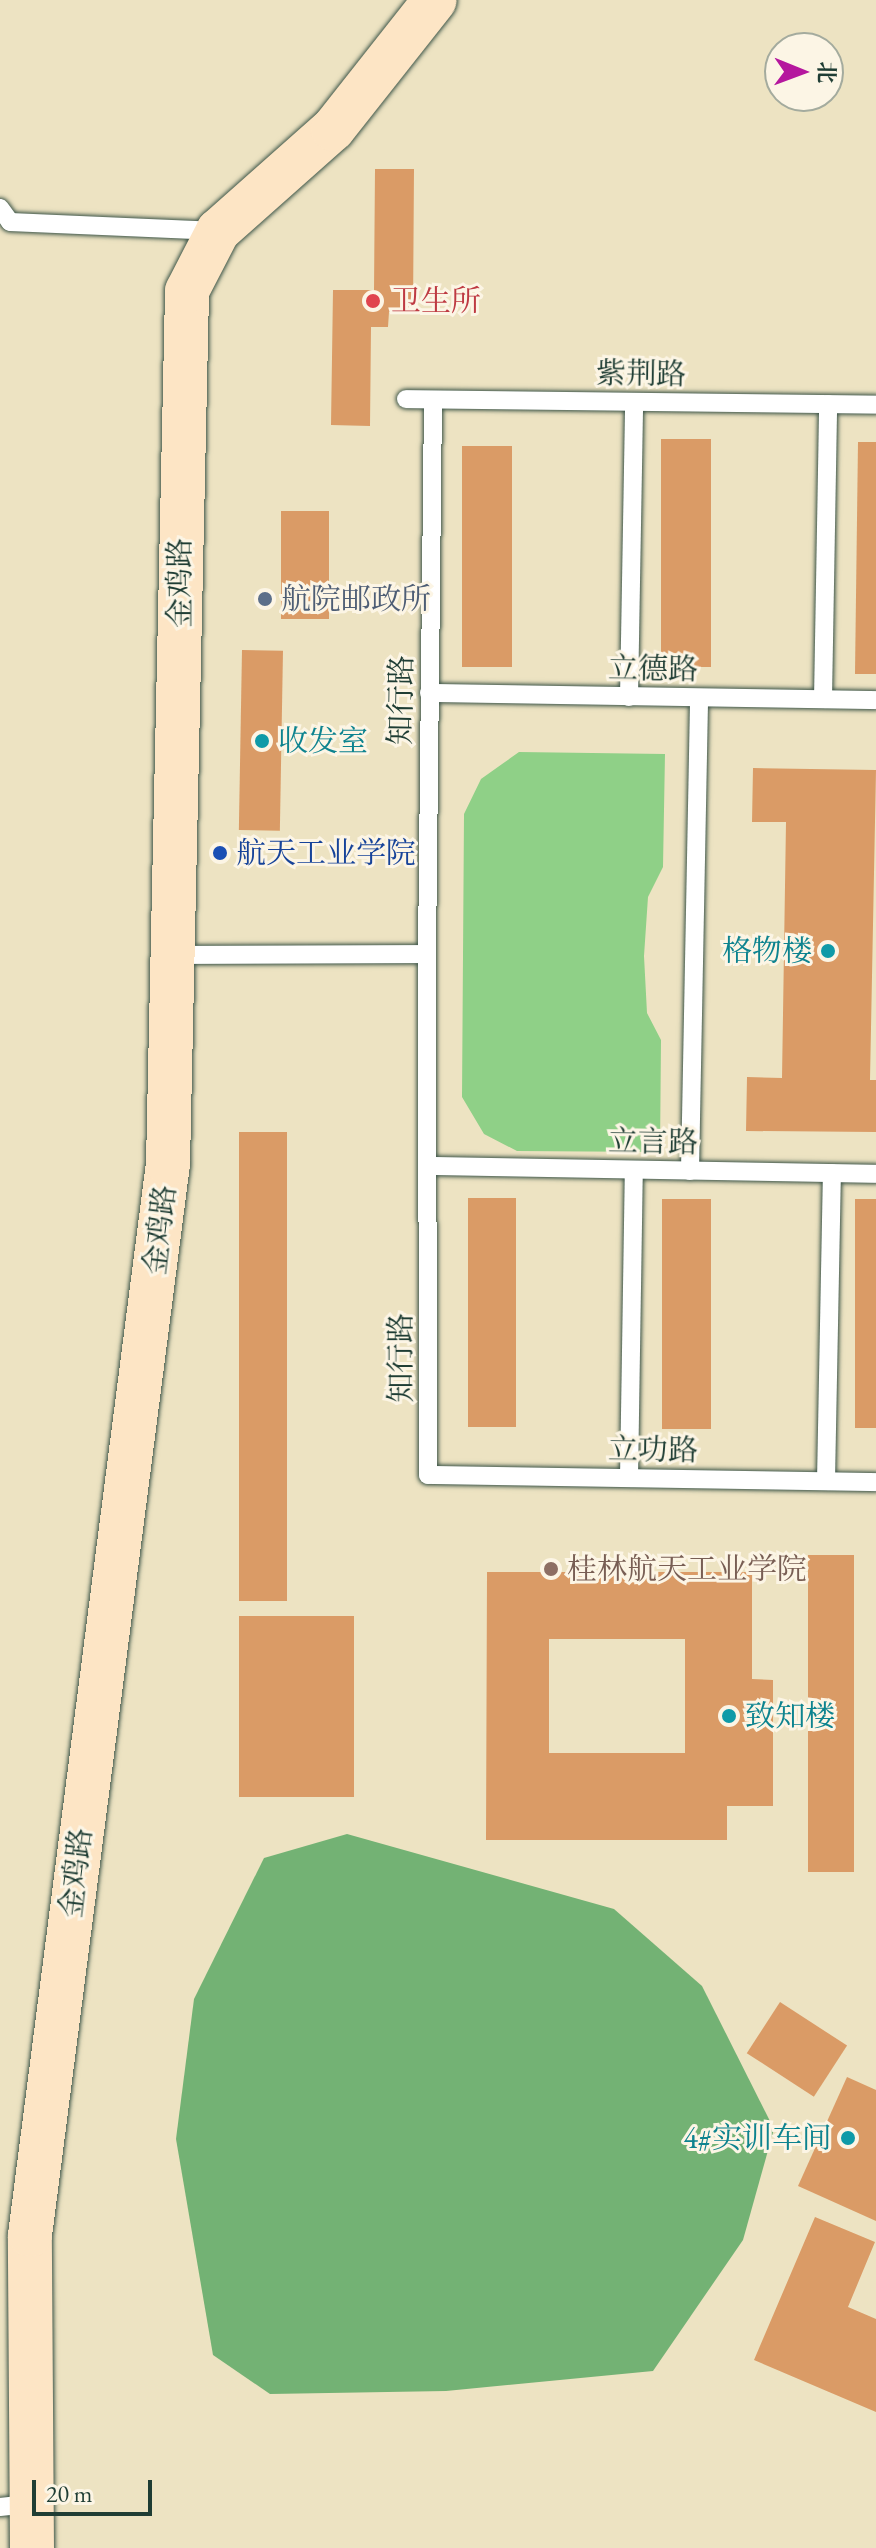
<!DOCTYPE html>
<meta charset="utf-8">
<style>
body{margin:0}
#map{position:relative;width:876px;height:2548px;overflow:hidden;background:#ede3c2;font-family:"EB Garamond","Noto Serif SC",serif}
div>[style]{position:absolute}
.green>*{inset:0;background:#8fd087}
.forest>*{inset:0;background:#73b274}
.building>*{inset:0;background:#da9b66;transform-origin:0 0}
.roads{filter:drop-shadow(0 0 2px #3e5649) drop-shadow(0 0 2px #3e5649)}
.lane>*{height:18px;margin:-9px;padding:0 9px;transform-origin:9px;border-radius:9px;background:#fff}
.secondary>*{height:44px;margin:-22px;padding:0 22px;transform-origin:22px;border-radius:22px;background:#fde5c5}
.dots>*{width:22px;height:22px;translate:-50% -50%;box-sizing:border-box;border:4px solid #fcf5e5;border-radius:50%}
span{translate:-50% -50%;white-space:nowrap;text-align:center;line-height:1.15;-webkit-text-stroke:6px #fcf5e5;paint-order:stroke}
.health-label{font-size:30px;color:#be3a42}
.left{translate:0 -50%;text-align:left}
.street-label{font-size:30px;color:#1f3d34}
.service-label{font-size:30px;color:#4e5e75}
.culture-label{font-size:30px;color:#0d838f}
.right{translate:-100% -50%;text-align:right}
.transit-label{font-size:30px;color:#164399}
.education-label{font-size:30px;color:#785e54}
.north{position:absolute;left:764px;top:32px;width:80px;height:80px;box-sizing:border-box;background:#fcf5e5;border:2px solid #a4ab9e;border-radius:50%;rotate:91deg;font-size:22px;font-weight:700;line-height:32px;text-align:center;color:#1f3d34}
.north::after{content:'';display:block;margin:auto;width:28px;height:36px;background:#b5179e;clip-path:polygon(50% 0,100% 100%,50% 72%,0 100%)}
.scale{position:absolute;left:32px;top:2480px;width:120px;height:36px;box-sizing:border-box;border:4px solid #1f3d34;border-top:0;padding-left:10px;font-size:24px;line-height:28px;white-space:nowrap;color:#1f3d34;-webkit-text-stroke:6px #fcf5e5;paint-order:stroke}
</style>
<div id="map">
<div class="green">
<i style="clip-path:polygon(519px 752px,665px 754px,663px 867px,648px 897px,644px 956px,647px 1013px,661px 1040px,660px 1152px,517px 1151px,484px 1134px,462px 1097px,464px 814px,481px 779px)"></i>
</div>
<div class="forest">
<i style="clip-path:polygon(347px 1834px,614px 1909px,702px 1986px,774px 2129px,743px 2240px,653px 2371px,446px 2391px,270px 2394px,213px 2355px,176px 2139px,194px 1999px,264px 1858px)"></i>
</div>
<div class="building">
<i style="clip-path:polygon(375px 169px,414px 169px,413px 312px,389px 312px,388px 327px,371px 327px,370px 426px,331px 425px,333px 290px,374px 290px)"></i>
<i style="left:661px;top:439px;width:50px;height:228px"></i>
<i style="clip-path:polygon(858px 442px,876px 442px,876px 674px,855px 674px)"></i>
<i style="left:462px;top:446px;width:50px;height:221px"></i>
<i style="left:281px;top:511px;width:48px;height:108px"></i>
<i style="left:242px;top:650px;width:41px;height:180px;rotate:1deg"></i>
<i style="clip-path:polygon(753px 768px,876px 770px,870px 1080px,876px 1080px,876px 1132px,746px 1131px,747px 1077px,782px 1078px,786px 822px,752px 822px)"></i>
<i style="left:239px;top:1132px;width:48px;height:469px"></i>
<i style="left:468px;top:1198px;width:48px;height:229px"></i>
<i style="left:711px;top:1199px;width:230px;height:49px;rotate:90deg"></i>
<i style="left:855px;top:1199px;width:21px;height:229px"></i>
<i style="left:854px;top:1555px;width:317px;height:46px;rotate:90deg"></i>
<i style="clip-path:polygon(evenodd,487px 1572px,752px 1572px,752px 1679px,773px 1680px,773px 1806px,727px 1806px,727px 1840px,486px 1840px,487px 1572px,549px 1639px,685px 1639px,685px 1753px,549px 1753px,549px 1639px)"></i>
<i style="left:239px;top:1616px;width:115px;height:181px"></i>
<i style="left:780px;top:2002px;width:80px;height:61px;rotate:33deg"></i>
<i style="clip-path:polygon(847px 2077px,876px 2090px,876px 2221px,798px 2186px)"></i>
<i style="clip-path:polygon(815px 2217px,875px 2242px,848px 2307px,876px 2319px,876px 2412px,754px 2360px)"></i>
</div>
<div class="roads">
<div class="lane">
<i style="left:0;top:208px;width:17px;rotate:54deg"></i>
<i style="left:10px;top:222px;width:208px;rotate:2.5deg"></i>
<i style="left:406px;top:399px;width:470px;rotate:0.7deg"></i>
<i style="left:429px;top:693px;width:447px;rotate:0.9deg"></i>
<i style="left:629px;top:697px;width:295px;rotate:-89deg"></i>
<i style="left:823px;top:699px;width:295px;rotate:-89deg"></i>
<i style="left:427px;top:954px;width:521px;rotate:89.89deg"></i>
<i style="left:428px;top:1475px;width:448px;rotate:0.9deg"></i>
<i style="left:177px;top:955px;width:250px;rotate:-0.2deg"></i>
<i style="left:427px;top:954px;width:554px;rotate:-89.38deg"></i>
<i style="left:430px;top:1166px;width:446px;rotate:1deg"></i>
<i style="left:690px;top:1171px;width:473px;rotate:-88.9deg"></i>
<i style="left:629px;top:1478px;width:308px;rotate:-89.1deg"></i>
<i style="left:826px;top:1481px;width:308px;rotate:-88.9deg"></i>
<i style="left:0;top:2507px;width:31px;rotate:-6deg"></i>
</div>
<div class="secondary">
<i style="left:32px;top:2548px;width:313px;rotate:-90.4deg"></i>
<i style="left:30px;top:2235px;width:1080px;rotate:-82.66deg"></i>
<i style="left:168px;top:1164px;width:873px;rotate:-88.75deg"></i>
<i style="left:187px;top:291px;width:68px;rotate:-62.7deg"></i>
<i style="left:218px;top:231px;width:154px;rotate:-41.6deg"></i>
<i style="left:333px;top:129px;width:164px;rotate:-51.7deg"></i>
</div>
</div>
<div class="dots">
<i style="left:373px;top:301px;background:#e0444e"></i>
<i style="left:265px;top:599px;background:#5c6f8a"></i>
<i style="left:262px;top:741px;background:#0f9aa8"></i>
<i style="left:220px;top:853px;background:#1a4fb4"></i>
<i style="left:828px;top:951px;background:#0f9aa8"></i>
<i style="left:551px;top:1569px;background:#8d6e63"></i>
<i style="left:729px;top:1716px;background:#0f9aa8"></i>
<i style="left:848px;top:2138px;background:#0f9aa8"></i>
</div>
<div class="health-label">
<span class="left" style="left:391px;top:301px">卫生所</span>
</div>
<div class="street-label">
<span style="left:641px;top:374px;rotate:1deg">紫荆路</span>
<span style="left:180px;top:583px;rotate:-90deg">金鸡路</span>
<span style="left:653px;top:669px;rotate:1deg">立德路</span>
<span style="left:401px;top:700px;rotate:-89deg">知行路</span>
<span style="left:653px;top:1142px;rotate:1deg">立言路</span>
<span style="left:160px;top:1230px;rotate:-83deg">金鸡路</span>
<span style="left:401px;top:1358px;rotate:-90deg">知行路</span>
<span style="left:653px;top:1450px;rotate:1deg">立功路</span>
<span style="left:76px;top:1873px;rotate:-83deg">金鸡路</span>
</div>
<div class="service-label">
<span class="left" style="left:281px;top:599px">航院邮政所</span>
</div>
<div class="culture-label">
<span class="left" style="left:278px;top:741px">收发室</span>
<span class="right" style="left:812px;top:951px">格物楼</span>
<span class="left" style="left:745px;top:1716px">致知楼</span>
<span class="right" style="left:832px;top:2138px">4#实训车间</span>
</div>
<div class="transit-label">
<span class="left" style="left:236px;top:853px">航天工业学院</span>
</div>
<div class="education-label">
<span class="left" style="left:567px;top:1569px">桂林航天工业学院</span>
</div>
<div class="north">北</div>
<div class="scale">20 m</div>
</div>
